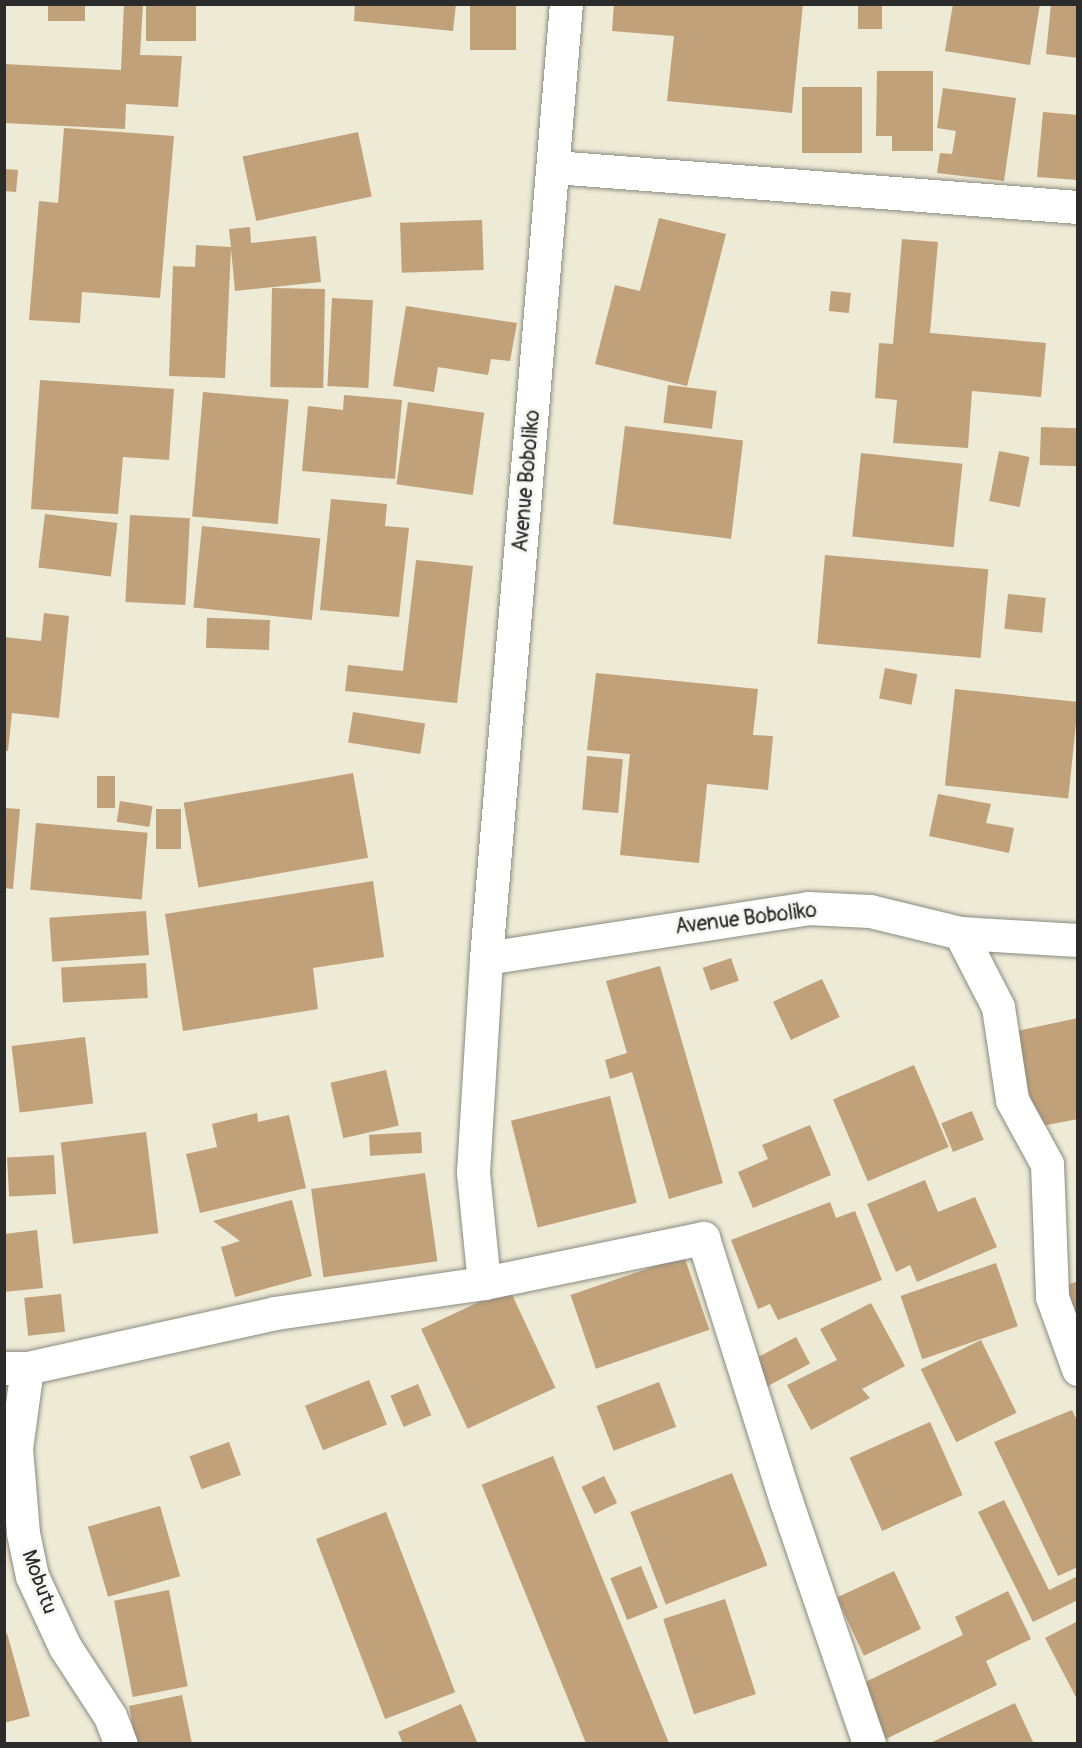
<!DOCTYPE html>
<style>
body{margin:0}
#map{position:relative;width:1082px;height:1748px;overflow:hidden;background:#edead5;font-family:Pangolin,sans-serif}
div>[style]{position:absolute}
.building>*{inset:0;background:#c1a179;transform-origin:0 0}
.roads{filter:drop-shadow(0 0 2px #8c8a80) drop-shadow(0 0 2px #8c8a80)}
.minor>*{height:33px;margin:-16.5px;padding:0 16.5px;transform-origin:16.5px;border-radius:16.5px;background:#fff}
span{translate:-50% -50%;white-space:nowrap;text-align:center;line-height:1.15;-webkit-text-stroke:6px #f6f6f2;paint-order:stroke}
.street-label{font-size:21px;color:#2b2b2b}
.frame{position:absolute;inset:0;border:6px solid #2b2b2b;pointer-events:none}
</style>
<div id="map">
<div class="building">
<i style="left:48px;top:4px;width:37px;height:17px"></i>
<i style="clip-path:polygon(124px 4px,143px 4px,140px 55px,182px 56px,178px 107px,126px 104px,125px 129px,4px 123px,4px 64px,121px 70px)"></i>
<i style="left:146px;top:4px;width:50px;height:37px"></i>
<i style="clip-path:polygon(355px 4px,456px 4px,453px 31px,354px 21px)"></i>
<i style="left:470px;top:4px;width:46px;height:46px"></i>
<i style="clip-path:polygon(614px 4px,803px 4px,792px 113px,667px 101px,674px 36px,612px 31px)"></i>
<i style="left:858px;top:4px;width:24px;height:25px"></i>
<i style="clip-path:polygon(953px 4px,1040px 4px,1030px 65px,945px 51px)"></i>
<i style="clip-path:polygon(1051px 4px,1078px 4px,1078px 58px,1046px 54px)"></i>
<i style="clip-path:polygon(877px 71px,933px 71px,933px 151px,892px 151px,892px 136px,876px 136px)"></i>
<i style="left:802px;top:87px;width:60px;height:66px"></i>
<i style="clip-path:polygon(943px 88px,1016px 98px,1004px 181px,937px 173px,940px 153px,952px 154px,956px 131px,937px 128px)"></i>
<i style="clip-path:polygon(1043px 112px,1078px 115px,1078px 180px,1037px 177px)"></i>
<i style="clip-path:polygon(64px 128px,174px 136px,160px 298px,82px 292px,80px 323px,29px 320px,39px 201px,58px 203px)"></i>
<i style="left:358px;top:132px;width:66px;height:118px;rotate:78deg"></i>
<i style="clip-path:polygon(4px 169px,18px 170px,16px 192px,4px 191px)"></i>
<i style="clip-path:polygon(659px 218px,726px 234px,687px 386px,595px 364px,615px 285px,640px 291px)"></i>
<i style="left:482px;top:220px;width:50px;height:82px;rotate:88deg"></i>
<i style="clip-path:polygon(250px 227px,251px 243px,316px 236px,321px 282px,235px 291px,231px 249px,225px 378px,169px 376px,173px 266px,195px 267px,196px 245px,231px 247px,229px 229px)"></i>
<i style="clip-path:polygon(902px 239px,938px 242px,930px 333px,1046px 343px,1041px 397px,972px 391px,968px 448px,893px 443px,897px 400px,875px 398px,879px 343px,893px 344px)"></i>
<i style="left:272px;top:288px;width:53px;height:99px;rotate:1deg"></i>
<i style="left:831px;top:291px;width:20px;height:20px;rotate:6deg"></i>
<i style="left:332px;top:298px;width:41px;height:88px;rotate:3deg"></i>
<i style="clip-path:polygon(406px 306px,517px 323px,510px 361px,491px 359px,488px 375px,438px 367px,434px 392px,393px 386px)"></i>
<i style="clip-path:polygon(40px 380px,174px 389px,169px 460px,123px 457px,118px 514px,31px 509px)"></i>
<i style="left:668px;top:385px;width:49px;height:38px;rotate:7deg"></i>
<i style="left:203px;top:392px;width:86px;height:125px;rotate:5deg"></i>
<i style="clip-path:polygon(344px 395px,402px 400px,395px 479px,302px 471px,308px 406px,343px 410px)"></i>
<i style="left:408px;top:402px;width:77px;height:83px;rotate:8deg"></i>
<i style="left:625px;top:426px;width:119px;height:99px;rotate:7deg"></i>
<i style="left:1041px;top:427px;width:37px;height:38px;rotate:2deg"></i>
<i style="left:999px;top:451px;width:31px;height:51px;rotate:11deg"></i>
<i style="left:861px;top:453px;width:102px;height:84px;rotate:6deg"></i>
<i style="clip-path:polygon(331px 499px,387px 504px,385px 526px,409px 528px,399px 617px,320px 610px)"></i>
<i style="left:45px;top:514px;width:73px;height:54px;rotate:7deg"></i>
<i style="left:130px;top:515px;width:60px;height:87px;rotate:3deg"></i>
<i style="left:202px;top:526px;width:119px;height:82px;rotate:6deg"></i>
<i style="left:825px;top:555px;width:164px;height:89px;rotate:5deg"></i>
<i style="clip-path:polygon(416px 560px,473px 566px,457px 703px,345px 691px,348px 665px,403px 671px)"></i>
<i style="left:1008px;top:594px;width:38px;height:35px;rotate:6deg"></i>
<i style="clip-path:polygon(44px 613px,69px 616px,59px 718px,12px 713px,8px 751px,4px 750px,4px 637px,41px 641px)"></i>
<i style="left:270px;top:620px;width:30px;height:63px;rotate:92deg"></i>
<i style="left:885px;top:668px;width:33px;height:31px;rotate:11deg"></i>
<i style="clip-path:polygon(596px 673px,758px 689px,753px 735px,773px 736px,768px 790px,707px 784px,699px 863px,620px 855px,630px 754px,587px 750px)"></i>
<i style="left:955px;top:689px;width:124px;height:97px;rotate:6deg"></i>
<i style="left:353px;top:712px;width:73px;height:31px;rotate:9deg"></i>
<i style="left:587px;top:756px;width:36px;height:54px;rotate:5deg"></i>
<i style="left:353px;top:773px;width:86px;height:172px;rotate:80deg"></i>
<i style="left:97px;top:776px;width:18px;height:32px"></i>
<i style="clip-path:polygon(938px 794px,991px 804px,986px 823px,1014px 828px,1009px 853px,929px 836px)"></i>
<i style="left:120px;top:801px;width:33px;height:21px;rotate:9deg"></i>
<i style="clip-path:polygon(4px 808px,20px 809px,13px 889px,4px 888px)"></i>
<i style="left:156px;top:809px;width:25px;height:40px"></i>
<i style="left:36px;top:823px;width:112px;height:67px;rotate:5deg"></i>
<i style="clip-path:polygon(373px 881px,384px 957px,313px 968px,318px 1009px,183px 1031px,165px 914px)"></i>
<i style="left:146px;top:911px;width:44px;height:97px;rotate:86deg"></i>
<i style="left:731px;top:958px;width:24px;height:30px;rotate:71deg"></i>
<i style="left:146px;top:963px;width:35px;height:85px;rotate:87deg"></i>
<i style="clip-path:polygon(660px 966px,723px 1183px,669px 1199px,632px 1072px,610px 1079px,605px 1060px,627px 1053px,606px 981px)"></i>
<i style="left:822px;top:979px;width:42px;height:54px;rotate:65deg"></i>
<i style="clip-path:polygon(1078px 1018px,1078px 1119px,1036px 1127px,1017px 1031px)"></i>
<i style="left:85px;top:1037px;width:67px;height:74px;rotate:83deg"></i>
<i style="left:914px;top:1065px;width:89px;height:88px;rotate:67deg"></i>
<i style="left:386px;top:1070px;width:57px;height:57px;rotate:77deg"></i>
<i style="left:610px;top:1096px;width:110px;height:102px;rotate:76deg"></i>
<i style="left:972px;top:1111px;width:31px;height:33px;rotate:68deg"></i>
<i style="clip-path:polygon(257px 1113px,258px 1122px,289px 1115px,306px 1188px,200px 1213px,186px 1154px,217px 1147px,212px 1124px)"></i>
<i style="clip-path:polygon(810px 1125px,831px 1175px,753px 1208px,738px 1172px,768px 1159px,762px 1145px)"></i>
<i style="left:146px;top:1132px;width:102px;height:86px;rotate:83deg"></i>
<i style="left:421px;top:1132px;width:21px;height:52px;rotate:87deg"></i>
<i style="left:54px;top:1155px;width:39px;height:47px;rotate:87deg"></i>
<i style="left:425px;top:1173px;width:89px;height:115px;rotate:82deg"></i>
<i style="clip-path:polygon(925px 1180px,938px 1212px,975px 1197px,997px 1247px,917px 1282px,910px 1265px,896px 1272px,867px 1204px)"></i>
<i style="clip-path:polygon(292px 1200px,312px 1276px,235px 1297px,221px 1247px,240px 1241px,213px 1221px)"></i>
<i style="clip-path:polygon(830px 1202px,836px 1218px,855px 1211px,882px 1280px,778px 1320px,770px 1304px,758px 1309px,731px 1240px)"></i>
<i style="clip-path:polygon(37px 1230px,43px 1288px,4px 1292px,4px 1234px)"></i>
<i style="left:684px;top:1256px;width:78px;height:120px;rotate:71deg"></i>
<i style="left:996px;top:1263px;width:67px;height:101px;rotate:71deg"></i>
<i style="clip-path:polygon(1078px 1281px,1078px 1326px,1062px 1287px)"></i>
<i style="left:509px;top:1288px;width:110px;height:97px;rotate:65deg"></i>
<i style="left:61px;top:1294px;width:38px;height:37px;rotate:84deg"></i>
<i style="clip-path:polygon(871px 1303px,905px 1366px,862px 1389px,870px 1398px,811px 1430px,787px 1385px,837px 1360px,820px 1329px)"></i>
<i style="left:796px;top:1337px;width:30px;height:51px;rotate:62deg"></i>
<i style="left:981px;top:1340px;width:81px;height:67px;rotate:64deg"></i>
<i style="left:369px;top:1380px;width:48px;height:69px;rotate:68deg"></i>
<i style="left:659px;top:1382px;width:48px;height:67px;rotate:69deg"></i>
<i style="left:418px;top:1384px;width:34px;height:30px;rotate:67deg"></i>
<i style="clip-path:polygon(1072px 1410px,1078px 1423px,1078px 1567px,1058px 1576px,994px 1442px)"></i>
<i style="left:930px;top:1422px;width:80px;height:88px;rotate:66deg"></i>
<i style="left:229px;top:1442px;width:35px;height:42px;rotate:70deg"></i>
<i style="left:553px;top:1456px;width:310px;height:77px;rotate:68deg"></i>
<i style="left:732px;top:1473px;width:99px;height:109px;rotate:69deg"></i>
<i style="left:604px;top:1476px;width:30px;height:25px;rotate:64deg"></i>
<i style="clip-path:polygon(1004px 1500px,1049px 1590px,1078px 1576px,1078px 1600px,1033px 1622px,978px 1512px)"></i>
<i style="left:160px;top:1506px;width:73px;height:75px;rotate:74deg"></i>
<i style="left:386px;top:1512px;width:193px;height:75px;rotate:69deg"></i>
<i style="left:641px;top:1566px;width:45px;height:33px;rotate:68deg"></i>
<i style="left:894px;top:1571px;width:64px;height:63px;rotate:65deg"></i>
<i style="left:169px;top:1590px;width:98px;height:56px;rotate:79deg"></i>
<i style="clip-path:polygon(1008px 1591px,1031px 1639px,986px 1661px,997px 1685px,886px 1739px,859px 1685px,963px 1635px,955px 1617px)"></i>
<i style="left:725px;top:1599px;width:100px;height:65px;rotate:72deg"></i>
<i style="clip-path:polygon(1078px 1621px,1078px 1701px,1045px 1638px)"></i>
<i style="clip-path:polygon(7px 1633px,30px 1716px,4px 1723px,4px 1634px)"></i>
<i style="clip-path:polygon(182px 1695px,192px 1744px,136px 1744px,129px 1706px)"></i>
<i style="clip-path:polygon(1015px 1703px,1034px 1744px,928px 1744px)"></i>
<i style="clip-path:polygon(461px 1704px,478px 1744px,403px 1744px,398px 1732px)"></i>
</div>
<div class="roads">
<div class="minor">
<i style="left:554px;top:167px;width:526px;rotate:4.37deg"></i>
<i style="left:960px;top:933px;width:83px;rotate:62.8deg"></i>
<i style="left:998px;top:1007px;width:94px;rotate:81.4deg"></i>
<i style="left:1012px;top:1100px;width:73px;rotate:61.3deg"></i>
<i style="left:1047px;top:1164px;width:133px;rotate:87.8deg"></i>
<i style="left:1052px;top:1297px;width:77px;rotate:70.1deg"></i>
<i style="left:486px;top:958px;width:326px;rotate:-8.8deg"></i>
<i style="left:808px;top:908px;width:62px;rotate:2.8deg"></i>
<i style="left:870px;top:911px;width:93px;rotate:13.7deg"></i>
<i style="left:960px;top:933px;width:118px;rotate:3.4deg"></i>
<i style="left:484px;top:1283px;width:112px;rotate:-95.7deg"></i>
<i style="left:473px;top:1172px;width:214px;rotate:-86.5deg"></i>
<i style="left:486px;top:958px;width:957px;rotate:-85.21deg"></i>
<i style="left:4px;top:1368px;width:23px"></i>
<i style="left:27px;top:1368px;width:254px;rotate:-12.5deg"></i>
<i style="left:275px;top:1313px;width:211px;rotate:-8.2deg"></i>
<i style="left:484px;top:1283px;width:224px;rotate:-11.6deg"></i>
<i style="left:703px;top:1238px;width:276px;rotate:72.5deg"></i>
<i style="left:786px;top:1501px;width:257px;rotate:71.1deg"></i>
<i style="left:27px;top:1368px;width:81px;rotate:97.8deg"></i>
<i style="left:16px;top:1448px;width:85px;rotate:85.3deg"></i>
<i style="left:23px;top:1533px;width:44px;rotate:78.2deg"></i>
<i style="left:32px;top:1576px;width:78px;rotate:65.1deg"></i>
<i style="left:65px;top:1647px;width:82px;rotate:56.9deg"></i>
<i style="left:110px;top:1716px;width:30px;rotate:69deg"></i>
</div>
</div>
<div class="street-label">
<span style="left:527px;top:481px;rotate:-85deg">Avenue Boboliko</span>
<span style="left:746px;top:919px;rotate:-7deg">Avenue Boboliko</span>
<span style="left:39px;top:1582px;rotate:70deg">Mobutu</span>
</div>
<div class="frame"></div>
</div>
